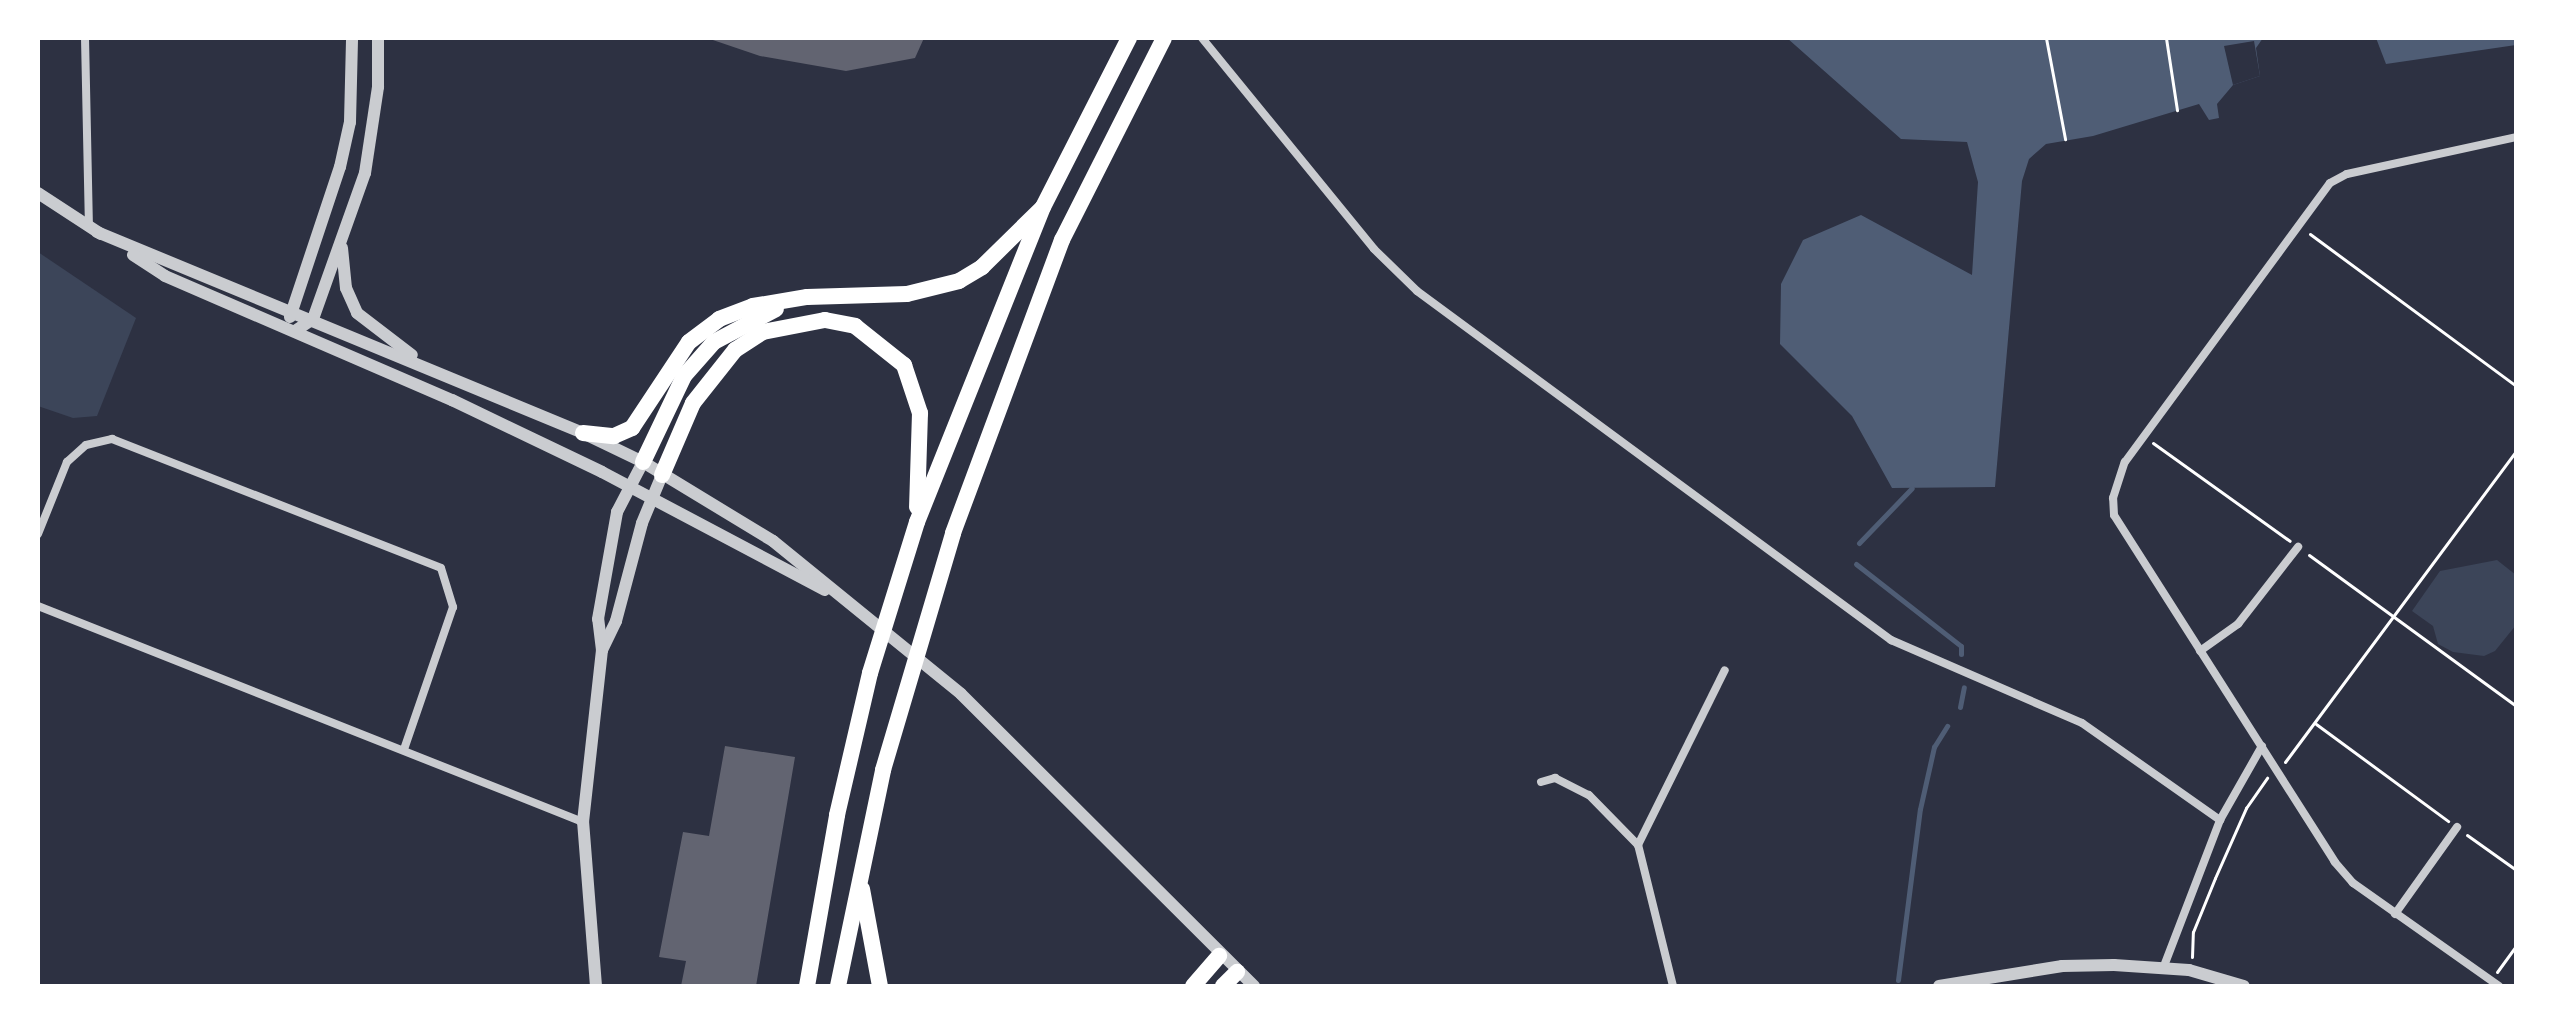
<!DOCTYPE html>
<style>
body{margin:0}
#map{position:relative;width:2554px;height:1024px;overflow:hidden;background:#2d3142;font-family:Roboto,sans-serif}
div>[style]{position:absolute}
.green>*{inset:0;background:#3c4559}
.water>*{inset:0;background:#4f5d75}
.pier>*{inset:0;background:#2d3142}
.stream>*{height:5px;margin:-2.5px;padding:0 2.5px;transform-origin:2.5px;border-radius:2.5px;background:#4f5d75}
.building>*{inset:0;background:#626471}
.path>*{height:3px;margin:-1.5px;padding:0 1.5px;transform-origin:1.5px;border-radius:1.5px;background:#fff}
.minor>*{height:8px;margin:-4px;padding:0 4px;transform-origin:4px;border-radius:4px;background:#caccd0}
.tertiary>*{height:12px;margin:-6px;padding:0 6px;transform-origin:6px;border-radius:6px;background:#caccd0}
.trunk>*{height:16px;margin:-8px;padding:0 8px;transform-origin:8px;border-radius:8px;background:#fff}
span{translate:-50% -50%;white-space:nowrap;text-align:center;line-height:1.15;-webkit-text-stroke:8px #fff;paint-order:stroke}
.frame{position:absolute;inset:0;border:40px solid #fff;pointer-events:none}
</style>
<div id="map">
<div class="green">
<i style="clip-path:polygon(38px 252px,136px 318px,97px 416px,73px 418px,38px 406px)"></i>
<i style="clip-path:polygon(2497px 560px,2516px 575px,2516px 625px,2495px 651px,2484px 656px,2453px 652px,2438px 644px,2433px 626px,2412px 611px,2440px 571px)"></i>
</div>
<div class="water">
<i style="clip-path:polygon(1787px 38px,2263px 38px,2256px 48px,2260px 76px,2233px 85px,2217px 104px,2219px 118px,2209px 120px,2199px 104px,2093px 136px,2046px 144px,2029px 159px,2022px 181px,1995px 487px,1892px 488px,1852px 416px,1780px 344px,1781px 284px,1803px 240px,1861px 215px,1972px 275px,1978px 182px,1967px 142px,1901px 139px)"></i>
<i style="clip-path:polygon(2376px 38px,2516px 38px,2516px 45px,2386px 64px)"></i>
</div>
<div class="pier">
<i style="clip-path:polygon(2254px 41px,2260px 76px,2233px 85px,2224px 46px)"></i>
</div>
<div class="stream">
<i style="left:1859px;top:543px;width:76px;rotate:-46.1deg"></i>
<i style="left:1856px;top:564px;width:133px;rotate:38deg"></i>
<i style="left:1961px;top:646px;width:8px;rotate:90deg"></i>
<i style="left:1960px;top:707px;width:20px;rotate:-79deg"></i>
<i style="left:1898px;top:980px;width:172px;rotate:-82.7deg"></i>
<i style="left:1920px;top:809px;width:64px;rotate:-77.3deg"></i>
<i style="left:1934px;top:747px;width:25px;rotate:-58deg"></i>
</div>
<div class="building">
<i style="clip-path:polygon(707px 38px,924px 38px,915px 58px,846px 71px,760px 56px)"></i>
<i style="clip-path:polygon(725px 746px,795px 757px,756px 986px,681px 986px,686px 961px,659px 957px,683px 832px,709px 836px)"></i>
</div>
<div class="path">
<i style="left:2046px;top:38px;width:103px;rotate:79.3deg"></i>
<i style="left:2166px;top:38px;width:73px;rotate:81.3deg"></i>
<i style="left:2310px;top:234px;width:256px;rotate:36.4deg"></i>
<i style="left:2153px;top:443px;width:168px;rotate:35.6deg"></i>
<i style="left:2309px;top:555px;width:256px;rotate:36.1deg"></i>
<i style="left:2316px;top:724px;width:164px;rotate:36.3deg"></i>
<i style="left:2285px;top:762px;width:387px;rotate:-53.4deg"></i>
<i style="left:2467px;top:835px;width:60px;rotate:35.5deg"></i>
<i style="left:2192px;top:957px;width:25px;rotate:-88deg"></i>
<i style="left:2193px;top:932px;width:58px;rotate:-67.8deg"></i>
<i style="left:2215px;top:878px;width:77px;rotate:-66.1deg"></i>
<i style="left:2246px;top:808px;width:37px;rotate:-55deg"></i>
<i style="left:2497px;top:972px;width:32px;rotate:-54deg"></i>
</div>
<div class="minor">
<i style="left:85px;top:38px;width:189px;rotate:88.8deg"></i>
<i style="left:1202px;top:38px;width:272px;rotate:50.8deg"></i>
<i style="left:1374px;top:249px;width:60px;rotate:44.3deg"></i>
<i style="left:1417px;top:291px;width:589px;rotate:36.36deg"></i>
<i style="left:1891px;top:640px;width:208px;rotate:23.5deg"></i>
<i style="left:2082px;top:723px;width:169px;rotate:35.1deg"></i>
<i style="left:38px;top:534px;width:78px;rotate:-68.1deg"></i>
<i style="left:67px;top:462px;width:25px;rotate:-42deg"></i>
<i style="left:86px;top:445px;width:27px;rotate:-13deg"></i>
<i style="left:112px;top:439px;width:353px;rotate:21.4deg"></i>
<i style="left:441px;top:568px;width:41px;rotate:72.9deg"></i>
<i style="left:453px;top:607px;width:150px;rotate:109deg"></i>
<i style="left:38px;top:606px;width:586px;rotate:21.62deg"></i>
<i style="left:2200px;top:651px;width:47px;rotate:-35.4deg"></i>
<i style="left:2238px;top:624px;width:98px;rotate:-52.1deg"></i>
<i style="left:1541px;top:782px;width:15px;rotate:-16deg"></i>
<i style="left:1555px;top:778px;width:38px;rotate:27deg"></i>
<i style="left:1589px;top:795px;width:70px;rotate:45.6deg"></i>
<i style="left:2395px;top:914px;width:107px;rotate:-54.5deg"></i>
<i style="left:2164px;top:966px;width:156px;rotate:-69deg"></i>
<i style="left:2220px;top:820px;width:85px;rotate:-60.4deg"></i>
<i style="left:1673px;top:986px;width:145px;rotate:-103.9deg"></i>
<i style="left:1638px;top:845px;width:195px;rotate:-63.6deg"></i>
<i style="left:2499px;top:986px;width:179px;rotate:-144.8deg"></i>
<i style="left:2353px;top:883px;width:28px;rotate:-131deg"></i>
<i style="left:2335px;top:862px;width:411px;rotate:-122.5deg"></i>
<i style="left:2114px;top:515px;width:17px;rotate:-93deg"></i>
<i style="left:2113px;top:498px;width:38px;rotate:-72deg"></i>
<i style="left:2125px;top:462px;width:346px;rotate:-53.7deg"></i>
<i style="left:2330px;top:183px;width:19px;rotate:-28deg"></i>
<i style="left:2347px;top:174px;width:173px;rotate:-12.3deg"></i>
</div>
<div class="tertiary">
<i style="left:38px;top:193px;width:75px;rotate:33.1deg"></i>
<i style="left:97px;top:232px;width:526px;rotate:22.47deg"></i>
<i style="left:583px;top:433px;width:67px;rotate:25.8deg"></i>
<i style="left:643px;top:462px;width:152px;rotate:31.3deg"></i>
<i style="left:773px;top:541px;width:242px;rotate:39.1deg"></i>
<i style="left:961px;top:694px;width:414px;rotate:44.9deg"></i>
<i style="left:342px;top:248px;width:40px;rotate:84.3deg"></i>
<i style="left:346px;top:288px;width:27px;rotate:66deg"></i>
<i style="left:357px;top:313px;width:69px;rotate:37.4deg"></i>
<i style="left:133px;top:255px;width:38px;rotate:33deg"></i>
<i style="left:165px;top:276px;width:313px;rotate:23.4deg"></i>
<i style="left:452px;top:400px;width:166px;rotate:25.6deg"></i>
<i style="left:602px;top:472px;width:252px;rotate:27.9deg"></i>
<i style="left:290px;top:317px;width:158px;rotate:-71.6deg"></i>
<i style="left:340px;top:167px;width:46px;rotate:-77.5deg"></i>
<i style="left:350px;top:122px;width:84px;rotate:-88.6deg"></i>
<i style="left:295px;top:331px;width:22px;rotate:-34deg"></i>
<i style="left:313px;top:319px;width:155px;rotate:-70.4deg"></i>
<i style="left:365px;top:173px;width:87px;rotate:-81.4deg"></i>
<i style="left:378px;top:87px;width:49px;rotate:-90deg"></i>
<i style="left:602px;top:650px;width:32px;rotate:-64deg"></i>
<i style="left:616px;top:621px;width:101px;rotate:-75.1deg"></i>
<i style="left:642px;top:523px;width:52px;rotate:-67.4deg"></i>
<i style="left:596px;top:986px;width:165px;rotate:-94.5deg"></i>
<i style="left:583px;top:822px;width:173px;rotate:-83.7deg"></i>
<i style="left:602px;top:650px;width:31px;rotate:-97deg"></i>
<i style="left:598px;top:619px;width:109px;rotate:-79.9deg"></i>
<i style="left:617px;top:512px;width:56px;rotate:-62.5deg"></i>
<i style="left:1939px;top:986px;width:125px;rotate:-9.2deg"></i>
<i style="left:2062px;top:966px;width:52px;rotate:-1.1deg"></i>
<i style="left:2114px;top:965px;width:75px;rotate:3.8deg"></i>
<i style="left:2189px;top:970px;width:57px;rotate:16.2deg"></i>
</div>
<div class="trunk">
<i style="left:583px;top:433px;width:31px;rotate:6deg"></i>
<i style="left:614px;top:436px;width:20px;rotate:-24deg"></i>
<i style="left:632px;top:428px;width:103px;rotate:-56.5deg"></i>
<i style="left:689px;top:342px;width:38px;rotate:-37deg"></i>
<i style="left:719px;top:319px;width:36px;rotate:-21deg"></i>
<i style="left:753px;top:306px;width:55px;rotate:-9.5deg"></i>
<i style="left:807px;top:297px;width:100px;rotate:-1.7deg"></i>
<i style="left:907px;top:294px;width:54px;rotate:-14deg"></i>
<i style="left:959px;top:281px;width:27px;rotate:-31deg"></i>
<i style="left:982px;top:267px;width:84px;rotate:-44.5deg"></i>
<i style="left:643px;top:462px;width:95px;rotate:-64.5deg"></i>
<i style="left:684px;top:376px;width:45px;rotate:-48.6deg"></i>
<i style="left:714px;top:342px;width:70px;rotate:-28deg"></i>
<i style="left:662px;top:475px;width:78px;rotate:-66.7deg"></i>
<i style="left:693px;top:403px;width:68px;rotate:-51.6deg"></i>
<i style="left:735px;top:350px;width:33px;rotate:-33deg"></i>
<i style="left:763px;top:332px;width:63px;rotate:-11deg"></i>
<i style="left:825px;top:320px;width:31px;rotate:11deg"></i>
<i style="left:855px;top:326px;width:63px;rotate:38.5deg"></i>
<i style="left:904px;top:365px;width:51px;rotate:71.6deg"></i>
<i style="left:920px;top:413px;width:94px;rotate:91.8deg"></i>
<i style="left:862px;top:889px;width:99px;rotate:79.5deg"></i>
<i style="left:807px;top:986px;width:174px;rotate:-80deg"></i>
<i style="left:837px;top:815px;width:146px;rotate:-76.9deg"></i>
<i style="left:870px;top:673px;width:158px;rotate:-72.7deg"></i>
<i style="left:917px;top:522px;width:339px;rotate:-68.2deg"></i>
<i style="left:1043px;top:207px;width:190px;rotate:-63deg"></i>
<i style="left:838px;top:986px;width:221px;rotate:-78.2deg"></i>
<i style="left:883px;top:770px;width:247px;rotate:-73.5deg"></i>
<i style="left:953px;top:533px;width:313px;rotate:-69.6deg"></i>
<i style="left:1062px;top:240px;width:226px;rotate:-63.2deg"></i>
<i style="left:1193px;top:986px;width:40px;rotate:-49deg"></i>
<i style="left:1223px;top:986px;width:20px;rotate:-45deg"></i>
</div>
<div class="frame"></div>
</div>
